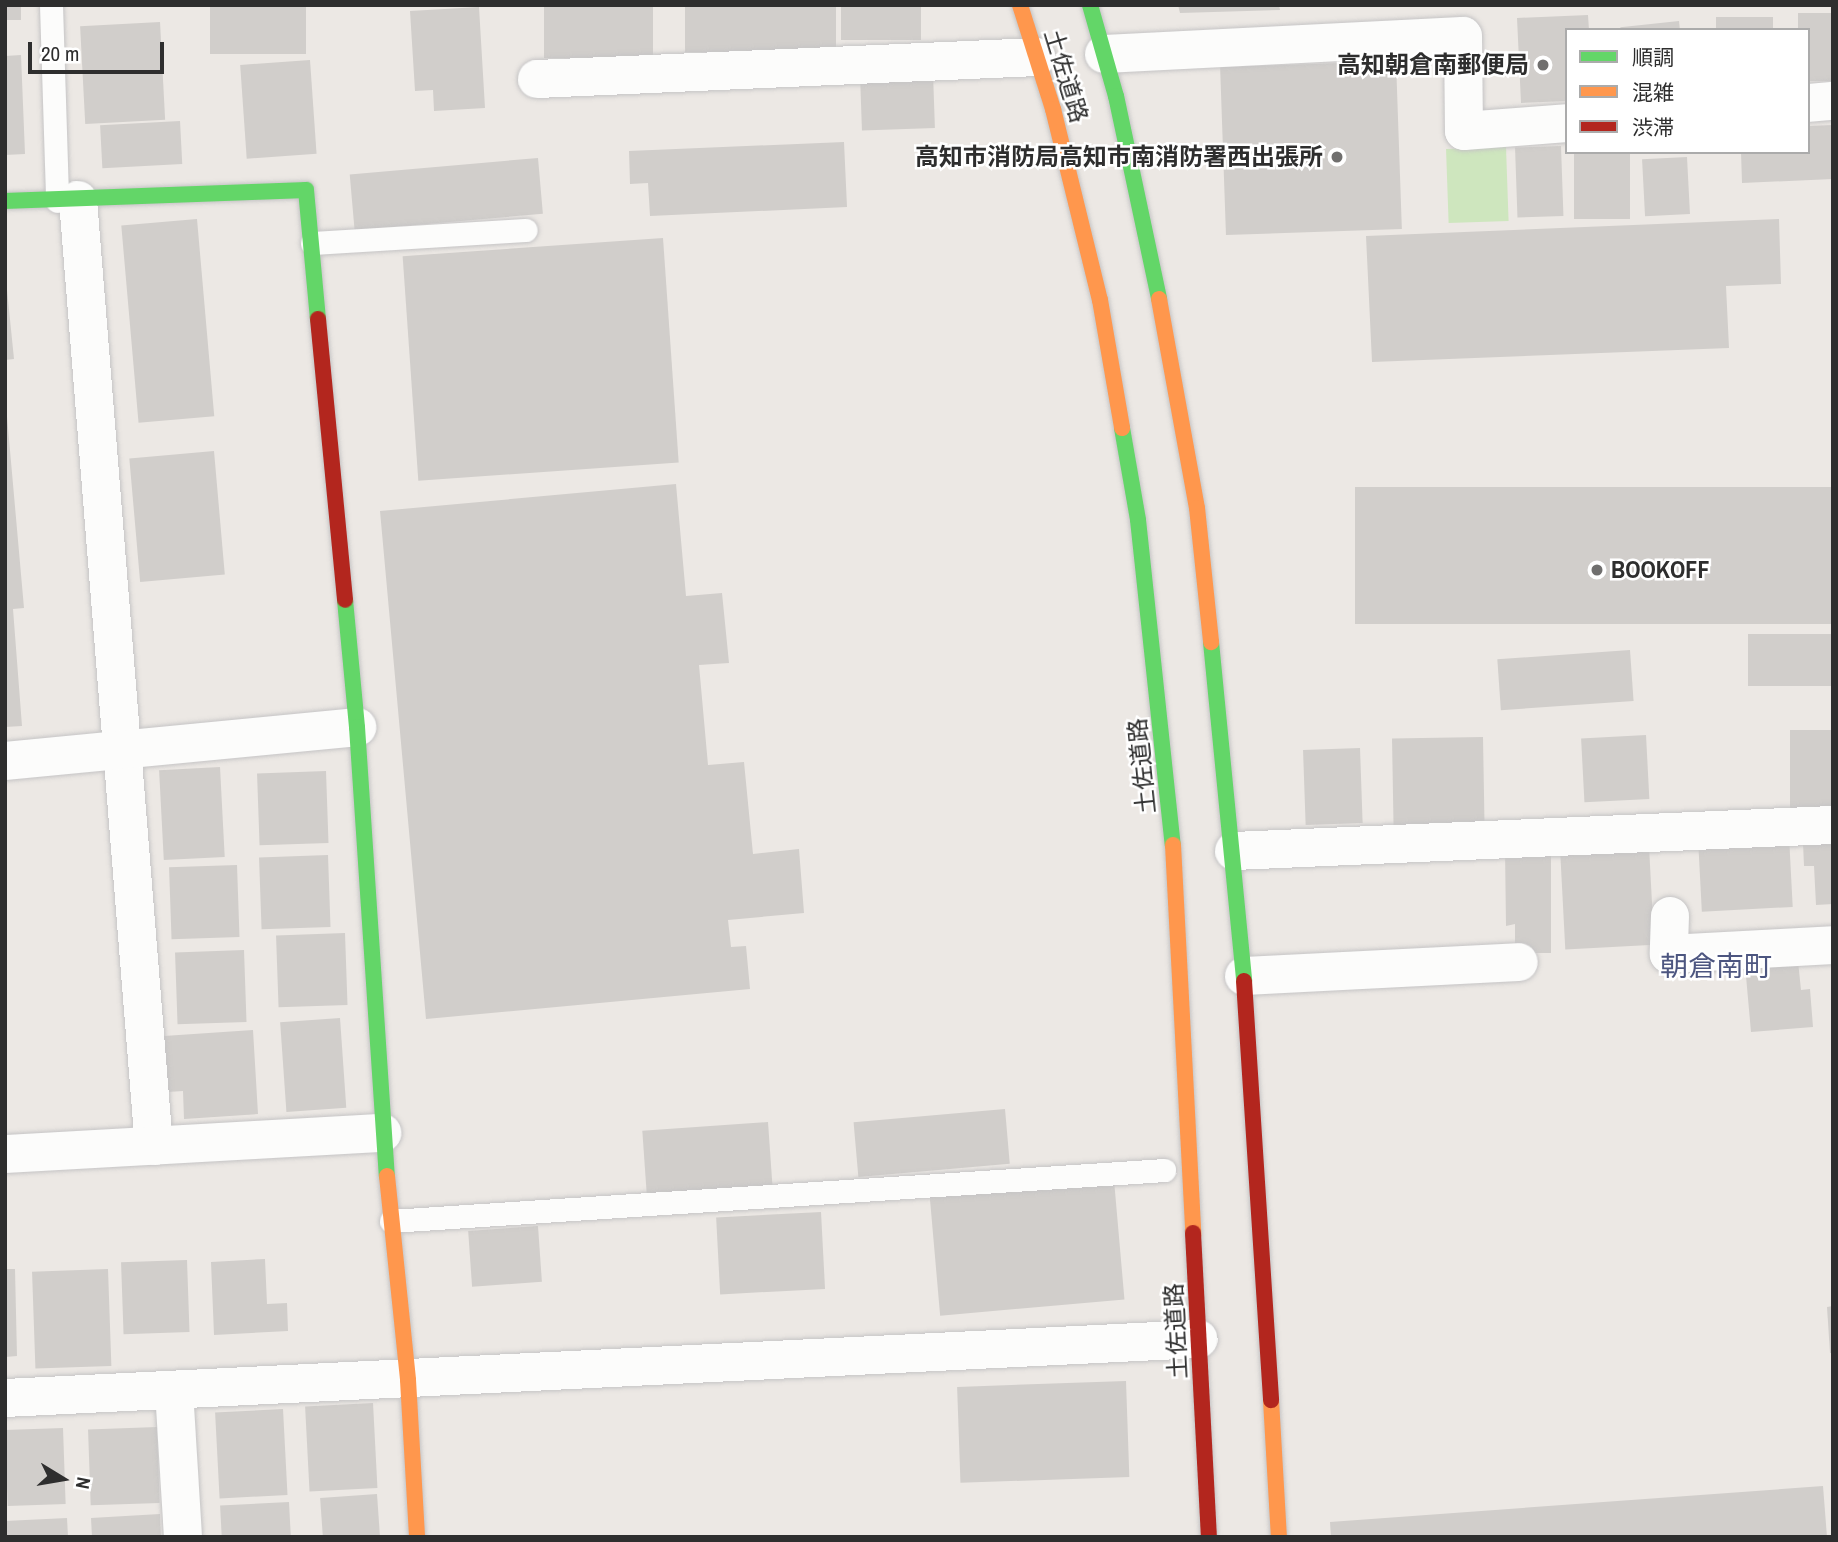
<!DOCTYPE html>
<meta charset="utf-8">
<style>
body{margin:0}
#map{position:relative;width:1838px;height:1542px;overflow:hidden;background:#ece8e4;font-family:"Archivo Narrow","Noto Sans JP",sans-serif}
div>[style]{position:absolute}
.green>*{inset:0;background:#cee6be;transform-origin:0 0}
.building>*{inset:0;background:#d1cecb;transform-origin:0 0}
.roads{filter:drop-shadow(0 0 2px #c5c4c5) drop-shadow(0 0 2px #c5c4c5)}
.lane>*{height:23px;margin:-11.5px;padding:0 11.5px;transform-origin:11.5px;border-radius:11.5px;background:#fcfcfb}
.street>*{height:38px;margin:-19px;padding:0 19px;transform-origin:19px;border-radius:19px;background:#fcfcfb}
.fast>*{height:16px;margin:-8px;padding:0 8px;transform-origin:8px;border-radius:8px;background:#63d668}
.slow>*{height:16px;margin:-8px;padding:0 8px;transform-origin:8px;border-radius:8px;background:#ff974d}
.jam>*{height:16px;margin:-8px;padding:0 8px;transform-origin:8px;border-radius:8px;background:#b3261e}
.dots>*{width:19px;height:19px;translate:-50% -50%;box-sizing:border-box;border:4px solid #fff;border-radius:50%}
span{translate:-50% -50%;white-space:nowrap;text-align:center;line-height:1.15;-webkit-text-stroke:5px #fff;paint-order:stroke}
.poi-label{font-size:24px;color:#2e2e2e;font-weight:700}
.right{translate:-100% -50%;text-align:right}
.left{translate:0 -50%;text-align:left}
.street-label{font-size:24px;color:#2e2e2e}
.quarter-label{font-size:28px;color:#4d5680}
.frame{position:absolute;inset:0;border:7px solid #2e2e2e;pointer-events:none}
.legend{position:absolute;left:1565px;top:28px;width:245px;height:126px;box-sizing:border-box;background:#fff;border:2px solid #ababab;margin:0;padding:9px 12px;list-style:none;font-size:21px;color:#2e2e2e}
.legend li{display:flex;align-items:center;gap:14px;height:35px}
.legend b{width:35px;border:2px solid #ababab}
.north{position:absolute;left:28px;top:1444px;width:70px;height:70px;-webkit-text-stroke:5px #fff;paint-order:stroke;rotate:101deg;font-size:19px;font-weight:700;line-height:28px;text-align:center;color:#2e2e2e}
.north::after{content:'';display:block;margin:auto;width:24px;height:32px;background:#2e2e2e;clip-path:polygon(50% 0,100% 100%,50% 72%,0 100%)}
.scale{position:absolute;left:28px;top:42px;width:136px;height:32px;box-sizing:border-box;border:4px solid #2e2e2e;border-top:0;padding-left:9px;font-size:21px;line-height:24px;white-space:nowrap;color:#2e2e2e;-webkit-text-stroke:5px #fff;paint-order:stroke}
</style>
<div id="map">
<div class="green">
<i style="left:1506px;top:147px;width:74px;height:60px;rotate:88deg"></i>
</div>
<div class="building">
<i style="left:5px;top:5px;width:16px;height:15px"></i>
<i style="left:210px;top:5px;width:96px;height:49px"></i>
<i style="left:544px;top:5px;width:109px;height:53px"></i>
<i style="left:685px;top:5px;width:151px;height:47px"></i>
<i style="left:841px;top:5px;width:80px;height:35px"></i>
<i style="clip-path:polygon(1178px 5px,1279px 5px,1280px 10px,1180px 13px)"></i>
<i style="clip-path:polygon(479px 7px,485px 108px,434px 111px,433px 90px,415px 91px,410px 11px)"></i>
<i style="clip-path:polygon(1798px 13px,1833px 13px,1833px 81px,1808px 81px,1808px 30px,1798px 30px)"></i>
<i style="clip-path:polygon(1588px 15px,1589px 30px,1567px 30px,1567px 101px,1521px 103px,1517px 18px)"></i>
<i style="left:1773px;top:17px;width:13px;height:57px;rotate:90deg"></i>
<i style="left:1679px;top:21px;width:9px;height:59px;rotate:84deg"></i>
<i style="left:160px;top:22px;width:98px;height:80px;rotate:87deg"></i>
<i style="clip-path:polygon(21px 55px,25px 154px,5px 155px,5px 56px)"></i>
<i style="left:310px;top:60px;width:94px;height:70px;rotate:86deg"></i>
<i style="left:1396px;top:61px;width:168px;height:176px;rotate:88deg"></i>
<i style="left:933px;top:73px;width:55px;height:73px;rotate:88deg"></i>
<i style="left:180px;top:121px;width:43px;height:80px;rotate:87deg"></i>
<i style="clip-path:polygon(1833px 125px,1833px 179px,1742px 183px,1741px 152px,1808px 152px,1808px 126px)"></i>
<i style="clip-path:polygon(844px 142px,847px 207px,650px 216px,648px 183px,630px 184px,629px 151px)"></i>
<i style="left:1561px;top:146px;width:70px;height:46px;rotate:88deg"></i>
<i style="left:1574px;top:152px;width:56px;height:67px"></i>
<i style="left:1687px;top:157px;width:57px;height:45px;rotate:87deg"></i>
<i style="left:538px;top:158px;width:56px;height:189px;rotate:85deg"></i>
<i style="left:197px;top:219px;width:198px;height:76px;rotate:85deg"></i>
<i style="clip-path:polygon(1779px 219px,1781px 284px,1726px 286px,1729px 348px,1372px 362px,1366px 236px)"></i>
<i style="left:663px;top:238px;width:225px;height:261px;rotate:86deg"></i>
<i style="clip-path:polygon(5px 270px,14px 359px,5px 360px)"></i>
<i style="clip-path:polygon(5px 394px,24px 608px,13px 609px,22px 726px,5px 727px)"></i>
<i style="left:214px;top:451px;width:124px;height:85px;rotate:85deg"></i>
<i style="clip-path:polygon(676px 484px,686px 596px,722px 593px,729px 663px,699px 665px,708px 765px,744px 762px,753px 854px,799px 849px,804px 913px,728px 920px,731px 947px,746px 946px,750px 989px,426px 1019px,380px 511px)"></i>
<i style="left:1833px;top:487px;width:137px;height:478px;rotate:90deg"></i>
<i style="left:1833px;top:634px;width:52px;height:85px;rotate:90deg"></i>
<i style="left:1630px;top:650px;width:51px;height:133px;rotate:86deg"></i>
<i style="left:1833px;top:730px;width:85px;height:43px;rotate:90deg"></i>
<i style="left:1646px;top:735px;width:64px;height:65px;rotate:87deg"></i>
<i style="left:1483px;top:737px;width:87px;height:91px;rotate:89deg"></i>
<i style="left:1360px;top:748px;width:75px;height:57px;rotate:88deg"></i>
<i style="left:220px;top:767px;width:90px;height:61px;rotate:87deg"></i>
<i style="left:326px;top:771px;width:72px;height:69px;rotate:88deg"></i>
<i style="left:1789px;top:836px;width:71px;height:91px;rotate:87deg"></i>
<i style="clip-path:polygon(1833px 841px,1833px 904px,1816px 905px,1814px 866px,1804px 866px,1803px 843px)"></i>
<i style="left:1649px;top:846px;width:99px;height:89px;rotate:87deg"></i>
<i style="clip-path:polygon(1551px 848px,1551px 953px,1515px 953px,1515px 924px,1506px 926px,1505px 849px)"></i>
<i style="left:328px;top:855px;width:72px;height:69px;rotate:88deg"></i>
<i style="left:237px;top:865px;width:72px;height:68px;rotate:88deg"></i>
<i style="left:345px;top:933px;width:72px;height:69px;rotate:88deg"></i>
<i style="left:244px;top:950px;width:72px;height:69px;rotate:88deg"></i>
<i style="clip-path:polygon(1798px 961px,1801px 990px,1810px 989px,1813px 1027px,1751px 1032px,1745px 965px)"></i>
<i style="left:340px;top:1018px;width:90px;height:60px;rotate:86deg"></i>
<i style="clip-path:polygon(253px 1030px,258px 1114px,184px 1119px,183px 1091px,168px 1092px,164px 1036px)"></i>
<i style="left:1005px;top:1109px;width:55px;height:152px;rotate:85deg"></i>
<i style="left:768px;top:1122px;width:68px;height:126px;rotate:86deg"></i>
<i style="left:1114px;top:1180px;width:120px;height:185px;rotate:85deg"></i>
<i style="left:821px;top:1212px;width:77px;height:105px;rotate:87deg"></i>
<i style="left:538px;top:1226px;width:56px;height:70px;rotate:86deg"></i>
<i style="clip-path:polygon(265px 1259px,267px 1304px,287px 1303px,288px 1331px,214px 1335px,211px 1262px)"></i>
<i style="left:187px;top:1260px;width:72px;height:66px;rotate:88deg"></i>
<i style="clip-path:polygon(5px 1269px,15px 1269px,17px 1356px,5px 1357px)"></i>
<i style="left:108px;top:1269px;width:97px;height:76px;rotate:88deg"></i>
<i style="clip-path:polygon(1833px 1306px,1833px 1353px,1830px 1353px,1827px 1307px)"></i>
<i style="left:1126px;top:1381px;width:96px;height:169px;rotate:88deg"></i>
<i style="left:373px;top:1403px;width:85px;height:68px;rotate:87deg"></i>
<i style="left:283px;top:1409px;width:86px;height:68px;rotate:87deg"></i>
<i style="left:157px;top:1427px;width:76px;height:69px;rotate:88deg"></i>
<i style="left:63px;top:1428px;width:76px;height:58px;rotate:88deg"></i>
<i style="clip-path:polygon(1823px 1486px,1827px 1537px,1331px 1537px,1330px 1522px)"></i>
<i style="left:377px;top:1494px;width:43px;height:57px;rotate:86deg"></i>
<i style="left:289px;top:1502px;width:35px;height:69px;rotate:87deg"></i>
<i style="clip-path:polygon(160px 1514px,161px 1537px,92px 1537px,91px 1518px)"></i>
<i style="clip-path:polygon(67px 1518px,68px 1537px,5px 1537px,5px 1521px)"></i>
</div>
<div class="roads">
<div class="lane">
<i style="left:51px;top:5px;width:196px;rotate:88.2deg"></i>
<i style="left:312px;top:243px;width:214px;rotate:-3.5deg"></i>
<i style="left:391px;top:1221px;width:775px;rotate:-3.77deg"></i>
</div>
<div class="street">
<i style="left:1104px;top:54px;width:359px;rotate:-2.9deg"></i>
<i style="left:1463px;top:36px;width:95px;rotate:89.4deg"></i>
<i style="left:1464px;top:131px;width:103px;rotate:-4.4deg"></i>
<i style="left:537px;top:79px;width:500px;rotate:-2.52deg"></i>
<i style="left:1808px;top:103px;width:25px;rotate:-5deg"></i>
<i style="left:78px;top:200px;width:949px;rotate:85.41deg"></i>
<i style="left:5px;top:761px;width:354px;rotate:-5.5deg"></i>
<i style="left:1234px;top:851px;width:600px;rotate:-2.49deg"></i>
<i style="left:1670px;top:916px;width:38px;rotate:92deg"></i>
<i style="left:1669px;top:954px;width:164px;rotate:-3.1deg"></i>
<i style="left:1244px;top:976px;width:275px;rotate:-2.9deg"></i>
<i style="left:5px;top:1154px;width:378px;rotate:-3.2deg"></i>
<i style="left:174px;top:1390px;width:147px;rotate:86.5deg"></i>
<i style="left:5px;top:1398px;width:1195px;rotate:-2.83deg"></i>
</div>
<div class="fast">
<i style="left:1090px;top:5px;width:95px;rotate:74.1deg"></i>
<i style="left:1116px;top:96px;width:208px;rotate:78deg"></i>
<i style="left:5px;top:201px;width:301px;rotate:-2.1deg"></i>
<i style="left:306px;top:190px;width:130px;rotate:84.7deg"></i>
<i style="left:1122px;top:428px;width:93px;rotate:80.1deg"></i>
<i style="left:1138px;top:520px;width:327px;rotate:83.9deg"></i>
<i style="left:345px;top:600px;width:128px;rotate:84.6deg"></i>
<i style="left:357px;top:727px;width:450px;rotate:86.2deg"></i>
<i style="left:1211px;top:642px;width:341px;rotate:84.4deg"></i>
</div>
<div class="slow">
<i style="left:1020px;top:5px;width:109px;rotate:72.4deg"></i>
<i style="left:1053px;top:109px;width:197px;rotate:76.2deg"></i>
<i style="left:1100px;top:300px;width:130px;rotate:80.2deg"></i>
<i style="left:1159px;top:299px;width:212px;rotate:79.7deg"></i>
<i style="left:1197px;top:508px;width:135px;rotate:84deg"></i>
<i style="left:1173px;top:845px;width:389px;rotate:87deg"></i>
<i style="left:387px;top:1176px;width:205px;rotate:84.1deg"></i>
<i style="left:408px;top:1380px;width:157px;rotate:86.7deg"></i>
<i style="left:1271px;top:1400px;width:137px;rotate:86.7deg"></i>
</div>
<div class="jam">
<i style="left:318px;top:319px;width:282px;rotate:84.5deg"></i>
<i style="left:1244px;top:981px;width:420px;rotate:86.3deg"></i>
<i style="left:1193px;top:1233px;width:304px;rotate:87deg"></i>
</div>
</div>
<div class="dots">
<i style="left:1543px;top:65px;background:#706f6e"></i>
<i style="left:1337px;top:157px;background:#706f6e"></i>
<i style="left:1597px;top:570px;background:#706f6e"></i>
</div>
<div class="poi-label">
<span class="right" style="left:1529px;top:65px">高知朝倉南郵便局</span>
<span class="right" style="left:1323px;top:157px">高知市消防局高知市南消防署西出張所</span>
<span class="left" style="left:1611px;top:570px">BOOKOFF</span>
</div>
<div class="street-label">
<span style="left:1066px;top:76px;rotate:73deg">土佐道路</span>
<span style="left:1142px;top:766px;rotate:-96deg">土佐道路</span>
<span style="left:1176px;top:1331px;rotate:-93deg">土佐道路</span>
</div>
<div class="quarter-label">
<span style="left:1716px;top:966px">朝倉南町</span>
</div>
<div class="frame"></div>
<ul class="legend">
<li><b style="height:9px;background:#63d668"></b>順調</li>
<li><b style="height:9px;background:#ff974d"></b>混雑</li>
<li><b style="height:9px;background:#b3261e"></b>渋滞</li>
</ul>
<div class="north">N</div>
<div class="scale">20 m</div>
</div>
